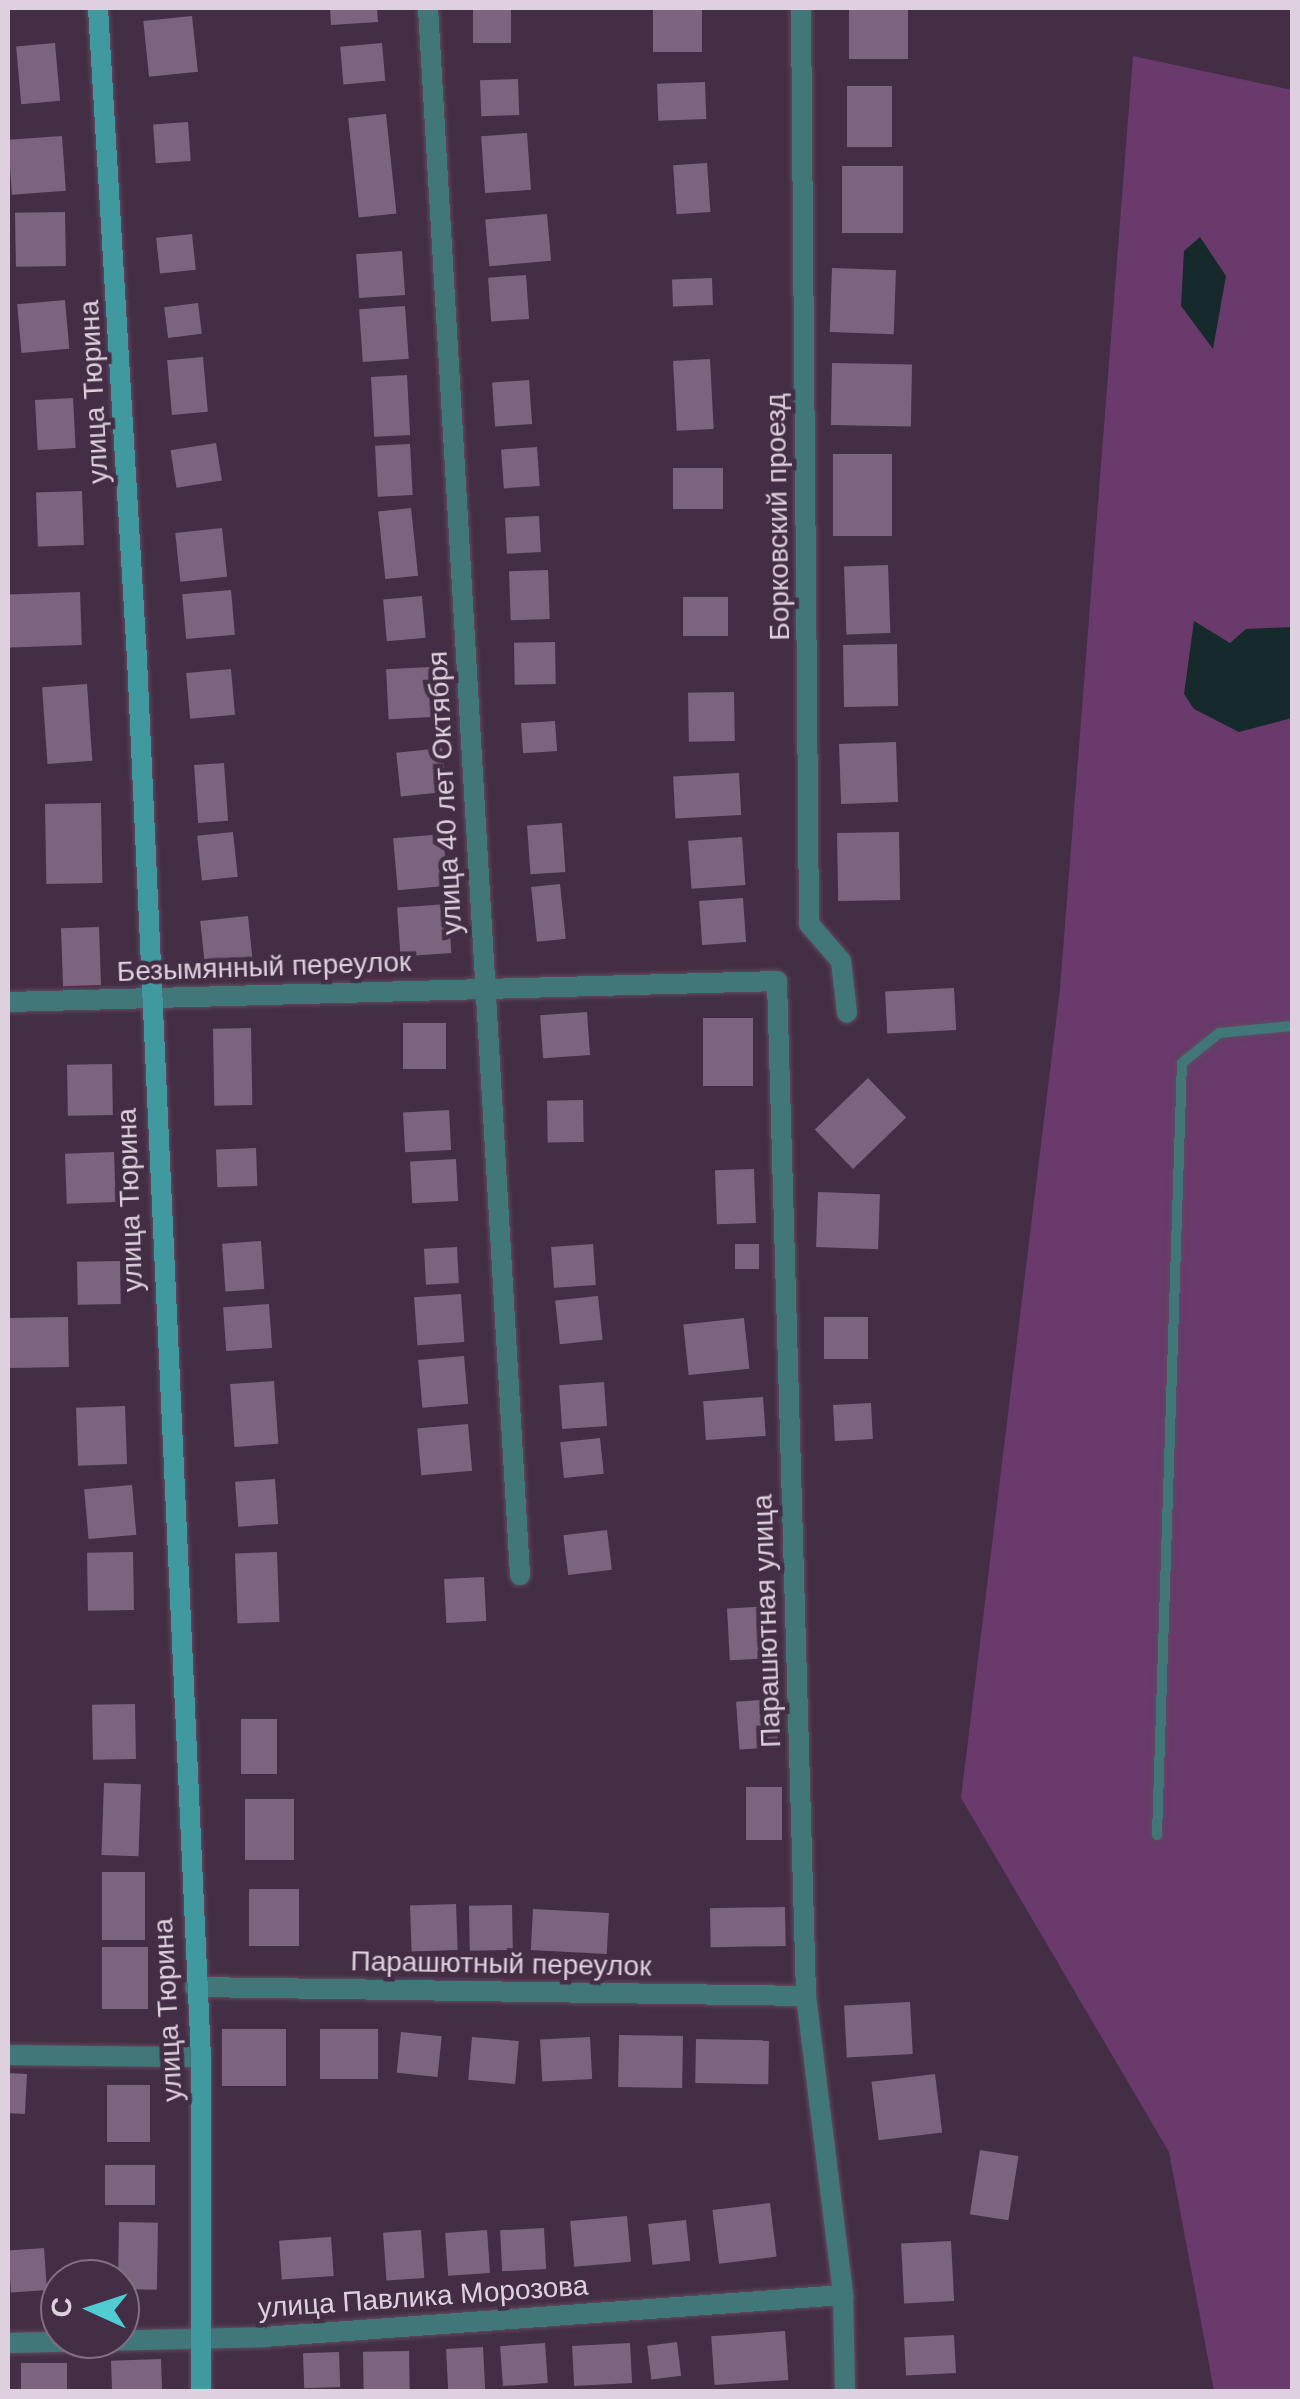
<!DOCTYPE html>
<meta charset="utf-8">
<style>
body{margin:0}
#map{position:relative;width:1300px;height:2399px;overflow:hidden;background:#442e45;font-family:Arial,sans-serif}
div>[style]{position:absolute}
.green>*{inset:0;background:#693a6b}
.water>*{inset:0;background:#172a2b}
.building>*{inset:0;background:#7d647e;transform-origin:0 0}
.roads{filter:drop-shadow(0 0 2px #604b61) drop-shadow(0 0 2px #604b61)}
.lane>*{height:10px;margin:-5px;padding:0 5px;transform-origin:5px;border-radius:5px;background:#427779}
.street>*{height:20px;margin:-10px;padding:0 10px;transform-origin:10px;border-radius:10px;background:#427779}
.secondary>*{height:20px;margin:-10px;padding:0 10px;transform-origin:10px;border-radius:10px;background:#3f999e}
span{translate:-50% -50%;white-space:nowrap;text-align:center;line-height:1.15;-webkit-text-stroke:9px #442e45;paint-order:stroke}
.street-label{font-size:28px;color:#ded0de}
.frame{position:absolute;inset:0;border:10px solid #ded0de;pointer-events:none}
.north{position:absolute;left:40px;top:2259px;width:100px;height:100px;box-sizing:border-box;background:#442e45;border:2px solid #826f82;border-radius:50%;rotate:273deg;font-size:28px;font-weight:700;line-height:40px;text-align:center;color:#ded0de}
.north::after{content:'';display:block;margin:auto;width:35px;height:45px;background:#51ccd2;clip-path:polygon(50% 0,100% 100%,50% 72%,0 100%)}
</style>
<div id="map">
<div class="green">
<i style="clip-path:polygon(1133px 56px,1292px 90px,1292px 2391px,1214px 2391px,1169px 2152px,961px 1798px,1060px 989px)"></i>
</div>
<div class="water">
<i style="clip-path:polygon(1200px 237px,1226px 276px,1213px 349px,1181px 306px,1184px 251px)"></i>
<i style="clip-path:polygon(1194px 621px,1230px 643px,1246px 629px,1292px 627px,1292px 718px,1239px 732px,1194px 709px,1184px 694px)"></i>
</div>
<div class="building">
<i style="clip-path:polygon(330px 8px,377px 8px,378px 22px,331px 25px)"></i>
<i style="left:473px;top:8px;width:38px;height:35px"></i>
<i style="left:653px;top:8px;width:49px;height:44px"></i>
<i style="left:849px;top:8px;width:59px;height:51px"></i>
<i style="left:192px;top:16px;width:56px;height:49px;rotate:84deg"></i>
<i style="left:55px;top:43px;width:58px;height:39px;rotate:85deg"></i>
<i style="left:382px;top:43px;width:38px;height:42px;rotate:85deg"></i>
<i style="left:518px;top:79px;width:36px;height:38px;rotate:88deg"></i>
<i style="left:705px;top:82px;width:37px;height:48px;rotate:88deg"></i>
<i style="left:847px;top:86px;width:45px;height:61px"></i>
<i style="left:386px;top:114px;width:100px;height:38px;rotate:84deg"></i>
<i style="left:188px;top:122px;width:39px;height:35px;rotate:86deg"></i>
<i style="left:527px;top:133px;width:57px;height:46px;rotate:86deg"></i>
<i style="left:62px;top:136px;width:55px;height:54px;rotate:86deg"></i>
<i style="left:707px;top:163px;width:49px;height:34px;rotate:86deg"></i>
<i style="left:842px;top:166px;width:61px;height:67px"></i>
<i style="left:65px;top:212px;width:54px;height:50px;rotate:89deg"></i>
<i style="left:547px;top:214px;width:47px;height:62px;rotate:85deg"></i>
<i style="left:192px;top:234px;width:36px;height:36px;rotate:84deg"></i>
<i style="left:402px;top:251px;width:44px;height:46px;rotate:86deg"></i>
<i style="left:832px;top:268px;width:64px;height:64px;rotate:2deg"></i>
<i style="left:526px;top:275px;width:44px;height:38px;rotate:86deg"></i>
<i style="left:712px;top:278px;width:27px;height:40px;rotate:88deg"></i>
<i style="left:65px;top:300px;width:49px;height:48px;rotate:85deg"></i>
<i style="left:198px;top:303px;width:31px;height:34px;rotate:83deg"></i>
<i style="left:405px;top:306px;width:53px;height:46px;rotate:86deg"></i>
<i style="left:203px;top:357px;width:55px;height:36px;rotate:85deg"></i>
<i style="left:710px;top:359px;width:70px;height:37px;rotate:87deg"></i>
<i style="left:832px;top:363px;width:80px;height:62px;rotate:1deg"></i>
<i style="left:407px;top:375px;width:60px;height:36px;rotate:87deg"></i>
<i style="left:529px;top:380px;width:44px;height:37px;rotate:86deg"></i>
<i style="left:73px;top:398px;width:50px;height:38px;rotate:87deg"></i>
<i style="left:216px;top:443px;width:38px;height:46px;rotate:81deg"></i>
<i style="left:410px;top:444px;width:51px;height:35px;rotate:87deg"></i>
<i style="left:537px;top:447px;width:39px;height:36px;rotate:86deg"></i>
<i style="left:833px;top:454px;width:59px;height:82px"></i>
<i style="left:723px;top:468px;width:41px;height:50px;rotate:90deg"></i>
<i style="left:82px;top:491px;width:54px;height:46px;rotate:88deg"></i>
<i style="left:411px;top:508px;width:68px;height:33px;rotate:84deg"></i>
<i style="left:539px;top:516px;width:36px;height:34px;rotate:87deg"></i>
<i style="left:222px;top:528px;width:49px;height:47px;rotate:84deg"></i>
<i style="left:888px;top:565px;width:68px;height:44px;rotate:88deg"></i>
<i style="left:548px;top:570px;width:49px;height:39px;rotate:88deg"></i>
<i style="left:231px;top:590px;width:45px;height:49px;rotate:85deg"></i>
<i style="left:80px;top:592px;width:53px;height:72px;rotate:88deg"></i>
<i style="left:422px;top:596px;width:42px;height:39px;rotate:85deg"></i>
<i style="left:683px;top:597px;width:45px;height:39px"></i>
<i style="left:555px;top:642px;width:42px;height:41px;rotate:89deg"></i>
<i style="left:897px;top:644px;width:62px;height:54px;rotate:89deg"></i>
<i style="left:430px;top:667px;width:50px;height:44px;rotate:87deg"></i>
<i style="left:231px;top:669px;width:46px;height:45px;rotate:85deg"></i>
<i style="left:87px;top:684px;width:77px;height:45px;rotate:86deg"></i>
<i style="left:734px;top:692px;width:49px;height:46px;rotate:89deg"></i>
<i style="left:555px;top:721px;width:30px;height:34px;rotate:86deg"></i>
<i style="left:896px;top:742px;width:60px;height:57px;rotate:88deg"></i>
<i style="left:442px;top:748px;width:44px;height:46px;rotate:84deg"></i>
<i style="left:224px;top:763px;width:58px;height:30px;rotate:86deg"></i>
<i style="left:739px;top:773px;width:42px;height:66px;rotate:87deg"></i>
<i style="left:101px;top:803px;width:80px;height:56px;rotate:89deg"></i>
<i style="left:562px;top:823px;width:49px;height:35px;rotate:86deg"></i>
<i style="left:233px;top:832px;width:45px;height:36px;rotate:84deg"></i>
<i style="left:899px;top:832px;width:68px;height:62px;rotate:89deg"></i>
<i style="left:443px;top:834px;width:52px;height:50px;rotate:85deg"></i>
<i style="left:742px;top:837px;width:48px;height:54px;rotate:86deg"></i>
<i style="left:560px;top:884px;width:55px;height:29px;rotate:84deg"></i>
<i style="left:743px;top:898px;width:44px;height:44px;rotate:86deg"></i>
<i style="left:448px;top:904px;width:49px;height:51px;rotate:86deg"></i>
<i style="left:248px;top:916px;width:44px;height:48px;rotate:84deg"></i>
<i style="left:99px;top:927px;width:58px;height:38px;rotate:88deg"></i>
<i style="left:954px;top:988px;width:42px;height:69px;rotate:87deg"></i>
<i style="left:587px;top:1012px;width:43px;height:47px;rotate:86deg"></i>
<i style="left:753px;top:1018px;width:68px;height:50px;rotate:90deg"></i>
<i style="left:403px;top:1023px;width:43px;height:46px"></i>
<i style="left:251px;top:1028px;width:77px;height:38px;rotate:89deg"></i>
<i style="left:112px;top:1064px;width:51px;height:45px;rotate:89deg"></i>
<i style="left:868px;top:1078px;width:55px;height:74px;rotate:46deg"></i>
<i style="left:583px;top:1100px;width:42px;height:36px;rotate:89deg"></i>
<i style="left:449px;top:1110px;width:40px;height:46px;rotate:87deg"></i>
<i style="left:256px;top:1148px;width:38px;height:40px;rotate:88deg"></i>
<i style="left:114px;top:1152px;width:50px;height:49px;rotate:88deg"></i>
<i style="left:456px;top:1159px;width:42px;height:46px;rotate:87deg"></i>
<i style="left:754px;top:1169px;width:54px;height:39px;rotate:88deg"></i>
<i style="left:818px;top:1192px;width:62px;height:55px;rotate:2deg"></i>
<i style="left:261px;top:1241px;width:48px;height:39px;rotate:86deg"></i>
<i style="left:593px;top:1244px;width:41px;height:42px;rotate:86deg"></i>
<i style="left:735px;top:1244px;width:24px;height:25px"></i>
<i style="left:457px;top:1247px;width:36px;height:33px;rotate:87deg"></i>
<i style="left:120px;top:1261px;width:43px;height:43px;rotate:89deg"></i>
<i style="left:461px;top:1294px;width:48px;height:47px;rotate:86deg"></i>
<i style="left:598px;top:1296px;width:44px;height:43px;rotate:84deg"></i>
<i style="left:269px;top:1304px;width:44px;height:46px;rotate:86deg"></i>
<i style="left:68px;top:1317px;width:50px;height:60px;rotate:89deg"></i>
<i style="left:824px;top:1317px;width:44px;height:42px"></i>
<i style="left:744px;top:1318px;width:51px;height:61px;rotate:84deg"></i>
<i style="left:464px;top:1356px;width:48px;height:46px;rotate:85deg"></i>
<i style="left:274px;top:1381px;width:63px;height:44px;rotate:86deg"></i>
<i style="left:604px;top:1382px;width:44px;height:45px;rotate:86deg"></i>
<i style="left:763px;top:1397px;width:39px;height:60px;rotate:86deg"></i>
<i style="left:871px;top:1403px;width:36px;height:38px;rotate:87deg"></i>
<i style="left:125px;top:1406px;width:58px;height:49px;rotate:88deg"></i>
<i style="left:468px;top:1424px;width:47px;height:51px;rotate:85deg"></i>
<i style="left:600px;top:1438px;width:36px;height:40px;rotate:84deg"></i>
<i style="left:275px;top:1479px;width:45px;height:40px;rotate:86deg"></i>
<i style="left:132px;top:1485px;width:50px;height:48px;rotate:85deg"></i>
<i style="left:607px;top:1530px;width:40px;height:44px;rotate:83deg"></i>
<i style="left:133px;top:1552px;width:58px;height:46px;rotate:89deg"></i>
<i style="left:277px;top:1552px;width:70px;height:42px;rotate:88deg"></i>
<i style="left:484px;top:1577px;width:44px;height:40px;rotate:87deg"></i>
<i style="left:773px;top:1606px;width:52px;height:46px;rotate:87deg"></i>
<i style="left:775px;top:1699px;width:48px;height:39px;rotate:86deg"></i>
<i style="left:135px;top:1704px;width:55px;height:43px;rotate:89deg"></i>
<i style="left:241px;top:1719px;width:36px;height:55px"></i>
<i style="left:104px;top:1783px;width:37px;height:72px;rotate:2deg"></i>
<i style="left:746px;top:1787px;width:36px;height:53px"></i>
<i style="left:245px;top:1799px;width:49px;height:61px"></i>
<i style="left:102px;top:1872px;width:43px;height:68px"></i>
<i style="left:249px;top:1889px;width:50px;height:57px"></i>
<i style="left:456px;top:1904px;width:46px;height:46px;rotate:88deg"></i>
<i style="left:512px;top:1905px;width:45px;height:43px;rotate:89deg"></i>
<i style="left:785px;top:1907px;width:39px;height:75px;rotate:89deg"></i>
<i style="left:533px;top:1909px;width:76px;height:41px;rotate:3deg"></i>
<i style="left:102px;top:1947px;width:46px;height:62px"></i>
<i style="left:910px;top:2002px;width:52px;height:66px;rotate:87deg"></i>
<i style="left:222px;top:2029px;width:64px;height:57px"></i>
<i style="left:320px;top:2029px;width:58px;height:50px"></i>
<i style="left:401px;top:2032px;width:41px;height:41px;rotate:6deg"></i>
<i style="left:619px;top:2035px;width:64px;height:52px;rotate:1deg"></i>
<i style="left:472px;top:2037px;width:47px;height:43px;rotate:5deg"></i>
<i style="left:590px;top:2037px;width:42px;height:50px;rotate:87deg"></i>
<i style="left:696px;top:2039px;width:73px;height:44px;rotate:1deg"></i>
<i style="left:8px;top:2073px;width:19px;height:40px;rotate:3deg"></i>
<i style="left:935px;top:2074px;width:59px;height:64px;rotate:83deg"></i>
<i style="left:107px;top:2085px;width:43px;height:57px"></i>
<i style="left:980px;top:2150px;width:39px;height:65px;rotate:9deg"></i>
<i style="left:155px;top:2165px;width:40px;height:50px;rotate:90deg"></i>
<i style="left:770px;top:2203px;width:54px;height:58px;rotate:83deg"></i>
<i style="left:627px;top:2216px;width:46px;height:57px;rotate:85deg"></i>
<i style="left:686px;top:2220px;width:41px;height:38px;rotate:84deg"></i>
<i style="left:119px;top:2222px;width:39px;height:67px;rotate:1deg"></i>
<i style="left:544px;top:2228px;width:41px;height:44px;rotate:87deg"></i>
<i style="left:421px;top:2230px;width:48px;height:38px;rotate:86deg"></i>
<i style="left:487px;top:2230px;width:43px;height:42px;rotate:86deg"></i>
<i style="left:331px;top:2237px;width:39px;height:52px;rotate:86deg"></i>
<i style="left:951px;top:2241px;width:60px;height:50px;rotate:87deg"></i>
<i style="left:44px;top:2248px;width:42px;height:36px;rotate:86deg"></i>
<i style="left:785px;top:2331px;width:49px;height:74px;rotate:86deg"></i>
<i style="left:954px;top:2335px;width:38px;height:50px;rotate:87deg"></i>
<i style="left:677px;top:2342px;width:34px;height:30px;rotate:83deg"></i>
<i style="left:545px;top:2343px;width:40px;height:45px;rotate:86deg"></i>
<i style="left:630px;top:2343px;width:40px;height:58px;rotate:87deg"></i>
<i style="left:483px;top:2347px;width:42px;height:37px;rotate:87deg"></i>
<i style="left:409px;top:2351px;width:41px;height:46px;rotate:89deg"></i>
<i style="left:339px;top:2352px;width:35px;height:36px;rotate:88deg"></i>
<i style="left:161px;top:2359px;width:33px;height:50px;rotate:88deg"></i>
<i style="left:21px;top:2363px;width:46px;height:29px"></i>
</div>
<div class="roads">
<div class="lane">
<i style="left:1157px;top:1835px;width:772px;rotate:-88.15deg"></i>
<i style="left:1182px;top:1063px;width:48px;rotate:-39deg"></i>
<i style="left:1219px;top:1033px;width:73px;rotate:-5.5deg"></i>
</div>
<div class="street">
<i style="left:428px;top:8px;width:1570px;rotate:86.64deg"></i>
<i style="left:801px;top:8px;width:916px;rotate:89.5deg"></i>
<i style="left:809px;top:924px;width:49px;rotate:49.1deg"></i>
<i style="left:841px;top:961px;width:52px;rotate:83.4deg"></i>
<i style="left:8px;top:1002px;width:769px;rotate:-1.56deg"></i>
<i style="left:777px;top:981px;width:1015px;rotate:88.36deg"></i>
<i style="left:806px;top:1996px;width:301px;rotate:82.9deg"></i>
<i style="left:843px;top:2295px;width:97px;rotate:88.8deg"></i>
<i style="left:195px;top:1987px;width:611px;rotate:0.84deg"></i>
<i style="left:8px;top:2055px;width:193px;rotate:0.6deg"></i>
<i style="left:8px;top:2343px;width:256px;rotate:-1.3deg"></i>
<i style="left:264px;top:2337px;width:581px;rotate:-4.15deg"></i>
</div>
<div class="secondary">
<i style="left:98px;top:8px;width:652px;rotate:86.57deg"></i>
<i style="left:137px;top:659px;width:1399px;rotate:87.38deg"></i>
<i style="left:201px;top:2057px;width:335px;rotate:90deg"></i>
</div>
</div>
<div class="street-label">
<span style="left:94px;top:392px;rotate:-93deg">улица Тюрина</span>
<span style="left:778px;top:517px;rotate:-91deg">Борковский проезд</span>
<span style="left:445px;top:793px;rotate:-93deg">улица 40 лет Октября</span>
<span style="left:264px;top:967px;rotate:-2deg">Безымянный переулок</span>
<span style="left:130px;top:1200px;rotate:-92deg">улица Тюрина</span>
<span style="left:767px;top:1621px;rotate:-92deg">Парашютная улица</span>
<span style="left:501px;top:1964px;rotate:1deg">Парашютный переулок</span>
<span style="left:168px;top:2010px;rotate:-93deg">улица Тюрина</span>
<span style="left:423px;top:2297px;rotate:-4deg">улица Павлика Морозова</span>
</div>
<div class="frame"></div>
<div class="north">С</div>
</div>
